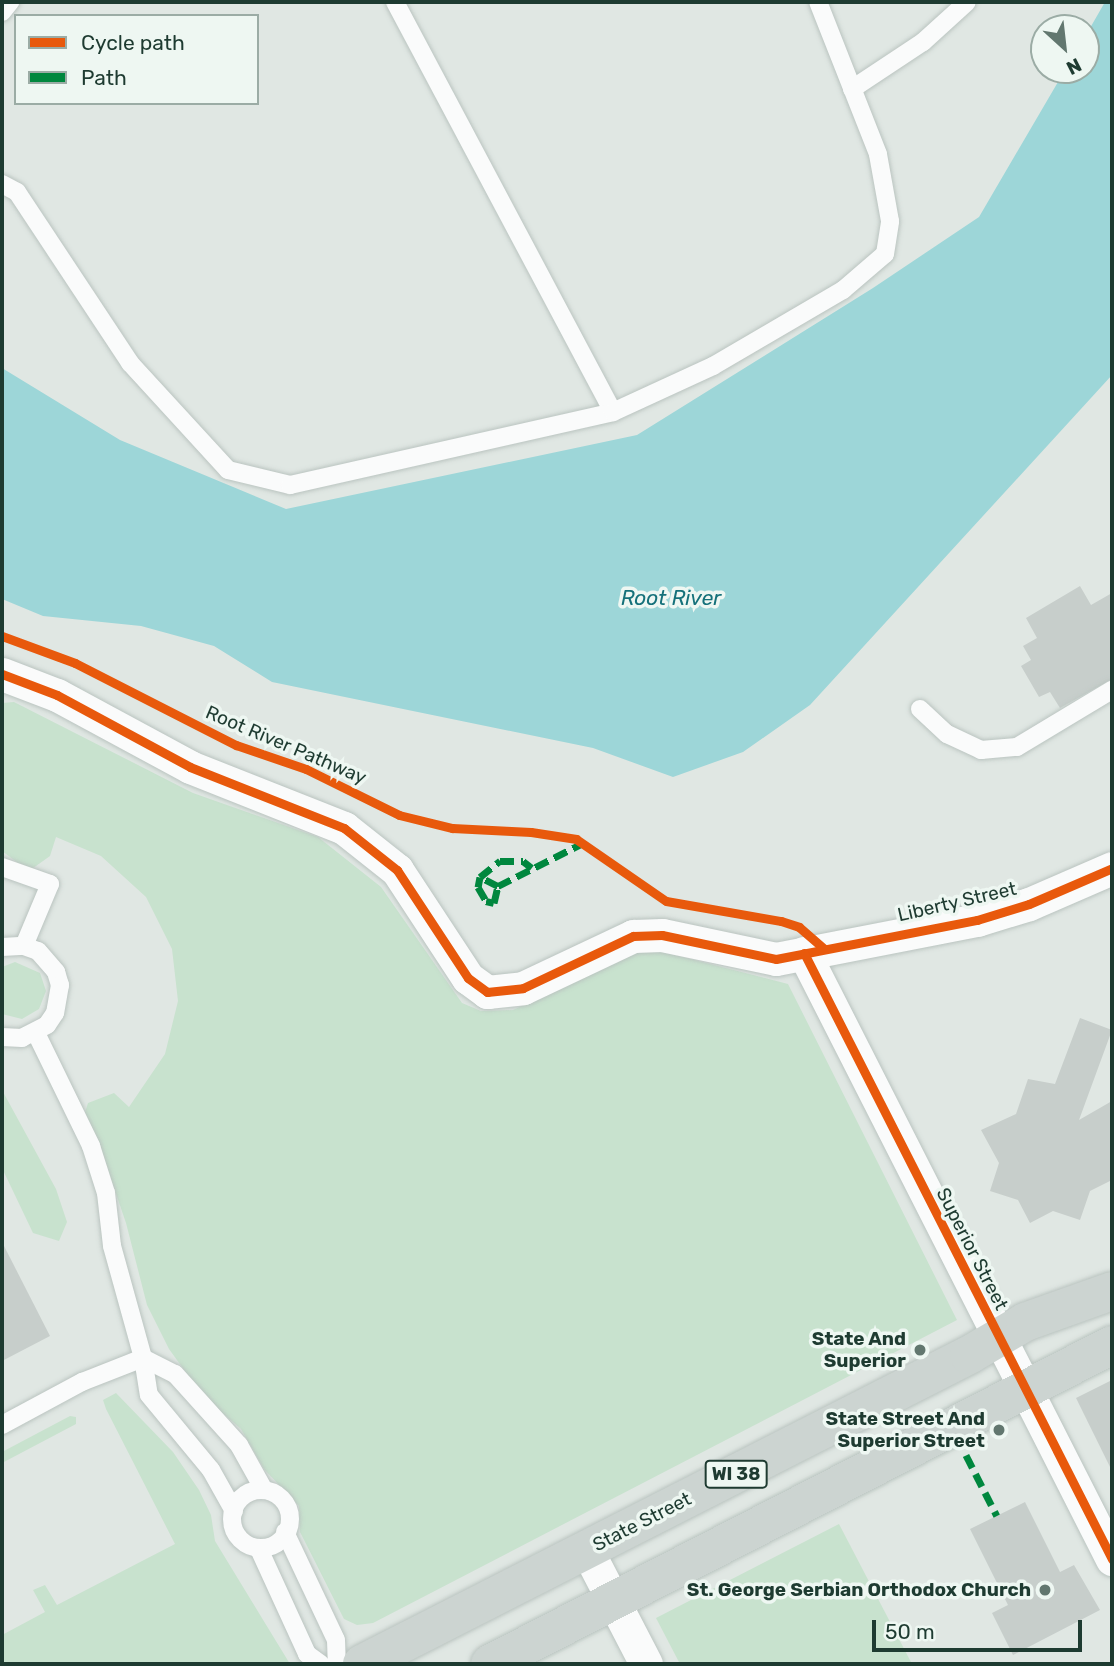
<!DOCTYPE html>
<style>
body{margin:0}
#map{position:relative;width:1114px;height:1666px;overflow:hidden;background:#e0e7e3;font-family:Rubik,sans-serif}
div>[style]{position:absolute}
.green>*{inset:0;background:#c8e2ce}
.water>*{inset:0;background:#9dd6d8}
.building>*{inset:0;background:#c7cecb}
.roads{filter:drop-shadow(0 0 2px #bac4c0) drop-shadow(0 0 2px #bac4c0)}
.service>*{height:18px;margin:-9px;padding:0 9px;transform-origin:9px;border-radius:9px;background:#fafbfb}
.service>.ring{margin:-9px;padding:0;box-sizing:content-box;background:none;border:18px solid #fafbfb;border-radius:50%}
.minor>*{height:33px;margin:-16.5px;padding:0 16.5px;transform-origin:16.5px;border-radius:16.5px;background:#fafbfb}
.primary>*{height:38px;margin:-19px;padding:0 19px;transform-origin:19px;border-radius:19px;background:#ccd4d1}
.quiet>*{height:7px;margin-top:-3.5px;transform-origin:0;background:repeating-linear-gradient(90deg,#00873e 0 14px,transparent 0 21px)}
.cycleway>*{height:9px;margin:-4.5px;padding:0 4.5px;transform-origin:4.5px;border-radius:4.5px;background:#e8590c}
.dots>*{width:19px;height:19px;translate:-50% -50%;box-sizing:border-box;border:4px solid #eef7f2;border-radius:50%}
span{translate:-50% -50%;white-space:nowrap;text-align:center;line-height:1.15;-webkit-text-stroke:7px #eef7f2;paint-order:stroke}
.shield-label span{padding:2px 5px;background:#eef7f2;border:2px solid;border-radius:5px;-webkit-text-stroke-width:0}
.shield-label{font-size:18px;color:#1e3b31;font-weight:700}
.street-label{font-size:19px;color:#1e3b31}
.poi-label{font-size:19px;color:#1e3b31;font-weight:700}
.right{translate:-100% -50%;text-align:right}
.water-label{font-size:21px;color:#15717a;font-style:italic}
.frame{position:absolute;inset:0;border:4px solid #1e3b31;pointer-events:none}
.legend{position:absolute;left:14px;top:14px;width:245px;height:91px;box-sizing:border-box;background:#eef7f2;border:2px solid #9baca5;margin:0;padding:9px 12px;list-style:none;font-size:21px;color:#1e3b31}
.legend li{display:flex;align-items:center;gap:14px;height:35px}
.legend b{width:35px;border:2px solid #9baca5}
.north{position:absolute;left:1030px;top:14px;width:70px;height:70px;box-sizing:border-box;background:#eef7f2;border:2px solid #9baca5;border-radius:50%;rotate:153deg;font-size:19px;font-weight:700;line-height:28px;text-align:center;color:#1e3b31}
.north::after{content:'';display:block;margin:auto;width:24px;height:32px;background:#62776f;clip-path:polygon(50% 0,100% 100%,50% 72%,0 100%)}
.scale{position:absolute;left:872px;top:1620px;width:210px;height:32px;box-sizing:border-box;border:4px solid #1e3b31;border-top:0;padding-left:9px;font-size:21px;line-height:24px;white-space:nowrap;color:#1e3b31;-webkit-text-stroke:5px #eef7f2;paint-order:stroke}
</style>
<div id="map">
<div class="green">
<i style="clip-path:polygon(14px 702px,193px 793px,318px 837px,381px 887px,462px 1003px,481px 1011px,513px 1010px,638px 951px,663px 952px,788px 984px,957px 1320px,373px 1623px,357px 1625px,344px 1619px,300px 1532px,299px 1506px,264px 1469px,241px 1429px,203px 1396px,169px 1349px,147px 1305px,126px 1223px,97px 1138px,84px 1115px,88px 1103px,114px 1093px,129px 1107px,165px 1054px,178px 1001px,172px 949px,146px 897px,101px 856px,56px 837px,50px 856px,29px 871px,2px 851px,2px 703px)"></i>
<i style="clip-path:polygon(15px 962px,40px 973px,46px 991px,39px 1009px,22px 1019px,2px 1014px,2px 967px)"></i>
<i style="clip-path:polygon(2px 1090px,56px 1189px,67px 1222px,59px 1241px,33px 1233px,2px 1168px)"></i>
<i style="clip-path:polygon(116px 1393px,173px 1452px,199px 1490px,211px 1515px,215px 1541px,290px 1664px,2px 1664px,2px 1635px,45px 1612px,33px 1590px,45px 1585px,57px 1605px,175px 1544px,106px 1409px,103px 1400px)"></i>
<i style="clip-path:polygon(70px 1416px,76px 1417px,76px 1424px,2px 1463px,2px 1452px)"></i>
<i style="clip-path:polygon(839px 1524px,912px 1664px,680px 1664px,656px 1618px)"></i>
</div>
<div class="water">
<i style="clip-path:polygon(1105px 2px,1112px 2px,1112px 375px,810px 705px,743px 752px,673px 777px,593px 748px,272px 682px,214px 646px,141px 626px,43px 616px,2px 599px,2px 368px,120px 440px,286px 509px,637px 435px,873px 288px,979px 217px,1065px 70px,1086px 70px,1086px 35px)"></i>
</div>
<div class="building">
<i style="clip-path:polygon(1080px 586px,1091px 605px,1112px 593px,1112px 679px,1060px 708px,1050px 692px,1039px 697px,1021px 666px,1031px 660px,1023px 646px,1037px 638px,1026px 618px)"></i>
<i style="clip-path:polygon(1080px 1018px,1112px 1030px,1079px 1120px,1112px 1101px,1112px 1180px,1090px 1191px,1080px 1220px,1053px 1211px,1030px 1223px,1018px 1200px,990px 1191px,999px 1163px,981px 1130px,1016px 1114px,1028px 1079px,1055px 1084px)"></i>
<i style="clip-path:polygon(2px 1242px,50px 1336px,2px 1361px)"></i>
<i style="clip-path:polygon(1112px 1380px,1112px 1471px,1076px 1398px)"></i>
<i style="clip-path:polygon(1025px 1502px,1060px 1572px,1074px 1565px,1100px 1610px,1013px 1655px,992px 1613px,1008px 1605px,970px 1529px)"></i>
</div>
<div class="roads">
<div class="service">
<i style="left:395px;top:2px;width:464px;rotate:62deg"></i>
<i style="left:2px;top:12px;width:13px;rotate:-51deg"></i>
<i style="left:852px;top:89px;width:85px;rotate:-33.5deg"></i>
<i style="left:923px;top:42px;width:59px;rotate:-42.3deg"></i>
<i style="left:2px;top:184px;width:17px;rotate:28deg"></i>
<i style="left:17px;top:192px;width:205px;rotate:56.5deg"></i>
<i style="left:130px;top:363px;width:145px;rotate:47.5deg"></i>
<i style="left:228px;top:470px;width:64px;rotate:13.6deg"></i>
<i style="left:290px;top:485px;width:331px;rotate:-12.7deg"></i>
<i style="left:613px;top:412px;width:110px;rotate:-24.7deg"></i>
<i style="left:713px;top:366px;width:151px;rotate:-30.3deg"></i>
<i style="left:843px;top:290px;width:55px;rotate:-40.6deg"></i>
<i style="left:885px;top:254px;width:33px;rotate:-81deg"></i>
<i style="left:890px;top:221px;width:68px;rotate:-100.2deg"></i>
<i style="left:878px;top:154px;width:163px;rotate:-111.5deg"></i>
<i style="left:920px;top:709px;width:37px;rotate:43deg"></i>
<i style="left:947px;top:734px;width:38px;rotate:25deg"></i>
<i style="left:981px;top:750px;width:36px;rotate:-5deg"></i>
<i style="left:1017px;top:747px;width:111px;rotate:-31deg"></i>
<i style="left:2px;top:867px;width:51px;rotate:19.5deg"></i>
<i style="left:50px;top:884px;width:67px;rotate:112.8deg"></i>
<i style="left:2px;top:947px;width:22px;rotate:-3deg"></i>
<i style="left:24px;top:946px;width:15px;rotate:20deg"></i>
<i style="left:38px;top:951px;width:28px;rotate:49deg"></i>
<i style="left:56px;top:972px;width:14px;rotate:73deg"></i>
<i style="left:60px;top:985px;width:28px;rotate:100deg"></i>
<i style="left:55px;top:1013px;width:14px;rotate:124deg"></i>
<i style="left:47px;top:1025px;width:28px;rotate:153deg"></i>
<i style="left:22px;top:1038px;width:20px;rotate:-177deg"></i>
<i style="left:36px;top:1033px;width:126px;rotate:64deg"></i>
<i style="left:91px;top:1146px;width:49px;rotate:72.3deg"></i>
<i style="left:106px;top:1193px;width:53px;rotate:83.5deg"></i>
<i style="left:112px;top:1246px;width:116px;rotate:74.5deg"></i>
<i style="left:143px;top:1358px;width:37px;rotate:81deg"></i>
<i style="left:149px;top:1395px;width:97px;rotate:50.4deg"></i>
<i style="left:211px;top:1470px;width:47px;rotate:60.7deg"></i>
<i style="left:2px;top:1425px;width:91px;rotate:-28.3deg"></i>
<i style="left:82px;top:1382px;width:66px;rotate:-21.5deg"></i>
<i style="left:143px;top:1358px;width:36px;rotate:27deg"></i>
<i style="left:175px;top:1374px;width:96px;rotate:48deg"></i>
<i style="left:239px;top:1445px;width:51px;rotate:60.9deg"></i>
<i class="ring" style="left:232px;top:1490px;width:40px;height:40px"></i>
<i style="left:285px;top:1532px;width:119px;rotate:64.7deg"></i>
<i style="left:336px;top:1640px;width:24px;rotate:88deg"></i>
<i style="left:259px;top:1549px;width:115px;rotate:65.4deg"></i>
<i style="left:307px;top:1654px;width:17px;rotate:36deg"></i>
</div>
<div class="minor">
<i style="left:2px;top:674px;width:59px;rotate:20.9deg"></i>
<i style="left:57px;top:695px;width:151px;rotate:28.4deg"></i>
<i style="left:190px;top:767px;width:166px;rotate:21.6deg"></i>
<i style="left:344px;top:828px;width:68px;rotate:38.4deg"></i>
<i style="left:397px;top:870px;width:129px;rotate:56.7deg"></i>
<i style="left:468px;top:978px;width:24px;rotate:36deg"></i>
<i style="left:487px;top:992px;width:36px;rotate:-6deg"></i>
<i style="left:523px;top:988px;width:122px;rotate:-25.3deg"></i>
<i style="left:633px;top:936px;width:29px;rotate:-2deg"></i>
<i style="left:662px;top:935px;width:116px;rotate:11.9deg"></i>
<i style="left:776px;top:959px;width:205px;rotate:-11deg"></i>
<i style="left:977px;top:920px;width:54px;rotate:-17.1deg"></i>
<i style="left:1029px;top:904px;width:90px;rotate:-23.4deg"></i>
<i style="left:804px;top:953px;width:680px;rotate:63.06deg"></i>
<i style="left:587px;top:1550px;width:128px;rotate:62.6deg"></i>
</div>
<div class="primary">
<i style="left:362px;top:1664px;width:681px;rotate:-26.98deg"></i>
<i style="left:969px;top:1355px;width:65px;rotate:-30.5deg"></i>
<i style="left:1025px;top:1322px;width:92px;rotate:-19.6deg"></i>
<i style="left:490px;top:1664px;width:699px;rotate:-27.15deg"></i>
</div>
</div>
<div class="quiet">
<i style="left:480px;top:877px;width:26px;rotate:-39deg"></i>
<i style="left:500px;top:861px;width:23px"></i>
<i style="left:523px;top:861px;width:11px;rotate:38deg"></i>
<i style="left:498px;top:886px;width:20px;rotate:-153deg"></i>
<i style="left:480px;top:877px;width:10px;rotate:101deg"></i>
<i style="left:478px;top:887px;width:16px;rotate:60deg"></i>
<i style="left:486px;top:901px;width:8px;rotate:14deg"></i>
<i style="left:494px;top:903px;width:17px;rotate:-77deg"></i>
<i style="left:498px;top:886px;width:95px;rotate:-26.8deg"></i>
<i style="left:966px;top:1455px;width:68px;rotate:63.1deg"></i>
</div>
<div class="cycleway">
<i style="left:2px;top:636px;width:78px;rotate:20.3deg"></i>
<i style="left:75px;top:663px;width:181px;rotate:27deg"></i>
<i style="left:236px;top:745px;width:74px;rotate:18.9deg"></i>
<i style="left:306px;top:769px;width:104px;rotate:26.3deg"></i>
<i style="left:399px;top:815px;width:55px;rotate:13.8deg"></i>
<i style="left:452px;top:828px;width:79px;rotate:2.9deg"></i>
<i style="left:531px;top:832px;width:46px;rotate:8.8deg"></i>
<i style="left:576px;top:839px;width:109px;rotate:34.6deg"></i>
<i style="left:666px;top:901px;width:117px;rotate:9.9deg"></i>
<i style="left:781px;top:921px;width:19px;rotate:18deg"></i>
<i style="left:799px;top:927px;width:33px;rotate:41deg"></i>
<i style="left:2px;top:674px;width:59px;rotate:20.9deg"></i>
<i style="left:57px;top:695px;width:151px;rotate:28.4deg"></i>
<i style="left:190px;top:767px;width:166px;rotate:21.6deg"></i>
<i style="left:344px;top:828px;width:68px;rotate:38.4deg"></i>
<i style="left:397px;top:870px;width:129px;rotate:56.7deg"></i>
<i style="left:468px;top:978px;width:24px;rotate:36deg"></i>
<i style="left:487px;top:992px;width:36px;rotate:-6deg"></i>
<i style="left:523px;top:988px;width:122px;rotate:-25.3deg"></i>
<i style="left:633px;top:936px;width:29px;rotate:-2deg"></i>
<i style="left:662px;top:935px;width:116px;rotate:11.9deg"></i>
<i style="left:776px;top:959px;width:205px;rotate:-11deg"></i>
<i style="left:977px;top:920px;width:54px;rotate:-17.1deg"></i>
<i style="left:1029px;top:904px;width:90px;rotate:-23.4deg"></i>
<i style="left:804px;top:953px;width:680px;rotate:63.06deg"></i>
</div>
<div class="dots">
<i style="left:920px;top:1350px;background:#62776f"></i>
<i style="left:999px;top:1430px;background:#62776f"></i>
<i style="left:1045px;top:1590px;background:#62776f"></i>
</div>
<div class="shield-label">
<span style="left:736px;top:1474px">WI 38</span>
</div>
<div class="street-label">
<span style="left:286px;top:745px;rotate:23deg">Root River Pathway</span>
<span style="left:957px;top:902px;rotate:-13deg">Liberty Street</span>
<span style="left:972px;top:1249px;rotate:63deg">Superior Street</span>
<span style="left:642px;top:1522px;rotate:-27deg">State Street</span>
</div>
<div class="poi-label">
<span class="right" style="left:906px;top:1350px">State And<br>Superior</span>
<span class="right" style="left:985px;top:1430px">State Street And<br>Superior Street</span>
<span class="right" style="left:1031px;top:1590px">St. George Serbian Orthodox Church</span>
</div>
<div class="water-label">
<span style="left:671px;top:598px">Root River</span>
</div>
<div class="frame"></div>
<ul class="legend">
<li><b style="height:9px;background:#e8590c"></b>Cycle path</li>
<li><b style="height:9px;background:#00873e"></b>Path</li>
</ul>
<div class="north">N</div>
<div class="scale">50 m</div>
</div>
